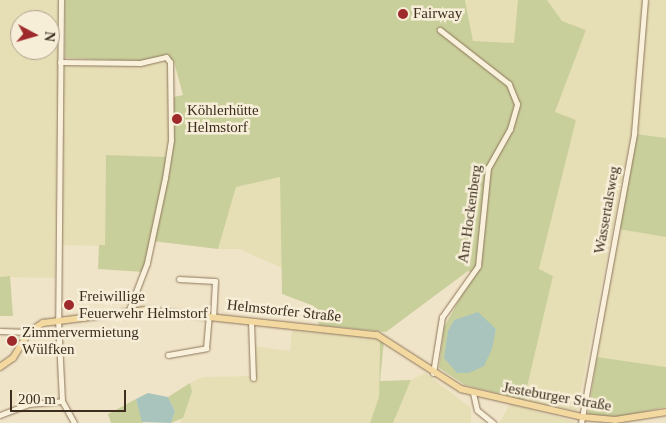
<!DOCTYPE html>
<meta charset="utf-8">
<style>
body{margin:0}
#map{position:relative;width:666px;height:423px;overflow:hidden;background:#f0e4c8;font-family:Georgia,serif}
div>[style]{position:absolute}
.farmland>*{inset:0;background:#e6deb5}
.green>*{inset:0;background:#c9cf9b}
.water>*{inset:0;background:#a9c4bc}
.roads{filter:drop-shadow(0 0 1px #8d765c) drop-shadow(0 0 1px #8d765c)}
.minor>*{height:5px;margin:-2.5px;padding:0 2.5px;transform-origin:2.5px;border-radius:2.5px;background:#faf1dc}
.major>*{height:6px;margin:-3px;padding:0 3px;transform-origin:3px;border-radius:3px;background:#f3d9a0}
.dots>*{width:14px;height:14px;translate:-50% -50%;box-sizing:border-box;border:2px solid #f7eed8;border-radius:50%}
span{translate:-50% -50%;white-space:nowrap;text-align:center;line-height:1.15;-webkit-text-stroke:5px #f7eed8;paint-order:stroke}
.poi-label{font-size:15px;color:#3d2e20}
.left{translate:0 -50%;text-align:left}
.street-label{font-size:15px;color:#3d2e20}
.north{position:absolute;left:10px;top:10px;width:50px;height:50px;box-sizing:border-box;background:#f7eed8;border:1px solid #ada18e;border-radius:50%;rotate:96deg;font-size:14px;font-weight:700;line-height:20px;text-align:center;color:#3d2e20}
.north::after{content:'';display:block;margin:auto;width:18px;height:22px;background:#9e2a2b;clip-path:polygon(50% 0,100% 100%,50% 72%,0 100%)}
.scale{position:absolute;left:10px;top:390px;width:116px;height:22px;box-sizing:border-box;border:2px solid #3d2e20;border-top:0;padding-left:6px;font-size:15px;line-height:18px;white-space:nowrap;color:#3d2e20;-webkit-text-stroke:4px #f7eed8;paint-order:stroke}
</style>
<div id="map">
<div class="farmland">
<i style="clip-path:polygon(evenodd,0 0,59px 0,55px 278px,0 277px,0 0,20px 20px,50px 20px,50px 50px,20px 50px,20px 20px)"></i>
<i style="clip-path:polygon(465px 0,518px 0,514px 43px,473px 41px)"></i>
<i style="clip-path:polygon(547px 0,666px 0,666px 138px,636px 134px,638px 99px,577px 411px,524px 400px,553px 276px,539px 270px,576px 120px,555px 113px,586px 30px,562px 21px)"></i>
<i style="clip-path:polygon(165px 61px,170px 67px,168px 157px,106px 155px,105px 246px,62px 245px,64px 64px,138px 66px)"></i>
<i style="clip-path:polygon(280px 177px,282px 268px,239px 249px,218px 249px,236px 187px)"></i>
<i style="clip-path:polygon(618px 229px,666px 237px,666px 367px,597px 357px)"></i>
<i style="clip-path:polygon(292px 330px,380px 339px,379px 397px,370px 423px,180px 423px,192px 393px,190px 383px,203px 377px,254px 376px,253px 346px,290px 351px)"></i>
<i style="clip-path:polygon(425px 373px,471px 408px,471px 423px,393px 423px,411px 380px)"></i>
<i style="clip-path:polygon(510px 404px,580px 423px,499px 423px)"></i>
</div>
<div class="green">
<i style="clip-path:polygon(evenodd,65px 0,465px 0,473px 41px,514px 43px,518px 0,547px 0,562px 21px,586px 30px,555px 112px,576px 120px,539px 269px,553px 276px,524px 400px,465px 385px,439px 368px,444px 327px,474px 273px,468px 271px,386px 332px,319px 325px,314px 306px,282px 294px,280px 177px,236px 187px,218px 249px,152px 241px,144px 272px,98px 269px,99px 245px,105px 245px,106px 155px,168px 157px,169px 98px,183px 95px,174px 62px,166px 55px,140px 61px,65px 58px,65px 0,469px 317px,496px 329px,488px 356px,445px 358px,454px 320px,469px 317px)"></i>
<i style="clip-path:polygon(636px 134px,666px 138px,666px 237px,618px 229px)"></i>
<i style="clip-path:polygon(10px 276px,13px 316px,0 316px,0 277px)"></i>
<i style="clip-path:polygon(380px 339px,384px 341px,380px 381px,411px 380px,393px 423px,370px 423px,379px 397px)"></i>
<i style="clip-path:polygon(597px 357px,666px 367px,666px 407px,618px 417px,588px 414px)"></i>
<i style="clip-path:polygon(190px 383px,192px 392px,183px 418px,171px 423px,175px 411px,168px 397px)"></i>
<i style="clip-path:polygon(136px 399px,143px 423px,111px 423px,108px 414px)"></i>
</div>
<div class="water">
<i style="clip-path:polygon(478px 312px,496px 329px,492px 349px,484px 366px,469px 373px,457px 373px,444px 358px,448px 331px,454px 320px)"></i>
<i style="clip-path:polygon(148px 393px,168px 397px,175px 411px,171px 423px,142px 422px,136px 399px)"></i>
</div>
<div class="roads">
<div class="minor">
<i style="left:61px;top:0;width:319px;rotate:90.5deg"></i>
<i style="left:58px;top:319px;width:82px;rotate:87.2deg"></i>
<i style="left:62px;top:401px;width:25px;rotate:61deg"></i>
<i style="left:60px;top:62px;width:80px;rotate:0.7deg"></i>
<i style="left:140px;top:63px;width:27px;rotate:-13deg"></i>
<i style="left:166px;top:57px;width:6px;rotate:51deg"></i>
<i style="left:170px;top:62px;width:78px;rotate:89.3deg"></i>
<i style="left:171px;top:140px;width:38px;rotate:99deg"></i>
<i style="left:165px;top:178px;width:87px;rotate:102deg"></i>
<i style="left:147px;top:263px;width:50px;rotate:111deg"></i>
<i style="left:179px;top:279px;width:36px;rotate:3deg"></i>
<i style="left:215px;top:281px;width:35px;rotate:93deg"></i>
<i style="left:251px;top:321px;width:57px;rotate:88deg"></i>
<i style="left:0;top:331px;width:29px;rotate:2deg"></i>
<i style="left:168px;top:355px;width:39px;rotate:-10deg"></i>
<i style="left:206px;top:348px;width:32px;rotate:-85deg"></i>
<i style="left:433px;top:373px;width:57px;rotate:-80.9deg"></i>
<i style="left:442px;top:317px;width:62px;rotate:-54.8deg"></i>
<i style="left:478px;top:266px;width:99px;rotate:-84.2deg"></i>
<i style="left:488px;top:168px;width:45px;rotate:-60.6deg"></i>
<i style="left:510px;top:129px;width:26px;rotate:-74deg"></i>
<i style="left:517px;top:104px;width:22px;rotate:-112deg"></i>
<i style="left:509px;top:84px;width:88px;rotate:-142deg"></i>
<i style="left:473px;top:393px;width:17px;rotate:77deg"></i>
<i style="left:477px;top:410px;width:21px;rotate:39deg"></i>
<i style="left:0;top:415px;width:31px;rotate:-21deg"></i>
<i style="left:29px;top:404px;width:33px;rotate:-5deg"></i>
<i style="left:581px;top:423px;width:295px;rotate:-79.6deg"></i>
<i style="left:634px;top:133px;width:133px;rotate:-85.3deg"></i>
</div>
<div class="major">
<i style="left:0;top:367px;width:16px;rotate:-35deg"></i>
<i style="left:13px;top:358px;width:31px;rotate:-58deg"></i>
<i style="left:29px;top:332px;width:17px;rotate:-33deg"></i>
<i style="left:43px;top:323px;width:103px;rotate:-7.3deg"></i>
<i style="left:145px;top:310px;width:233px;rotate:6.2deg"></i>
<i style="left:377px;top:335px;width:100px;rotate:32.7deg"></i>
<i style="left:461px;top:389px;width:124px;rotate:13deg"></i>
<i style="left:582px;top:417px;width:33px;rotate:5deg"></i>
<i style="left:615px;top:420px;width:52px;rotate:-8.9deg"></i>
</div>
</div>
<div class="dots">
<i style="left:403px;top:14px;background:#9e2a2b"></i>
<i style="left:177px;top:119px;background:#9e2a2b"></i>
<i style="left:69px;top:305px;background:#9e2a2b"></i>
<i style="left:12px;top:341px;background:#9e2a2b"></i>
</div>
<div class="poi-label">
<span class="left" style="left:413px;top:14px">Fairway</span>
<span class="left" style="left:187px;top:119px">Köhlerhütte<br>Helmstorf</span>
<span class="left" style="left:79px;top:305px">Freiwillige<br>Feuerwehr Helmstorf</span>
<span class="left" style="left:22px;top:341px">Zimmervermietung<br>Wülfken</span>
</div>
<div class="street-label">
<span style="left:607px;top:210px;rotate:-80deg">Wassertalsweg</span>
<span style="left:470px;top:214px;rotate:-82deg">Am Hockenberg</span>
<span style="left:284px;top:311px;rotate:6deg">Helmstorfer Straße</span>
<span style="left:557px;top:397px;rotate:10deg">Jesteburger Straße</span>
</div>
<div class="north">N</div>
<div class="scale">200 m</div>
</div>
